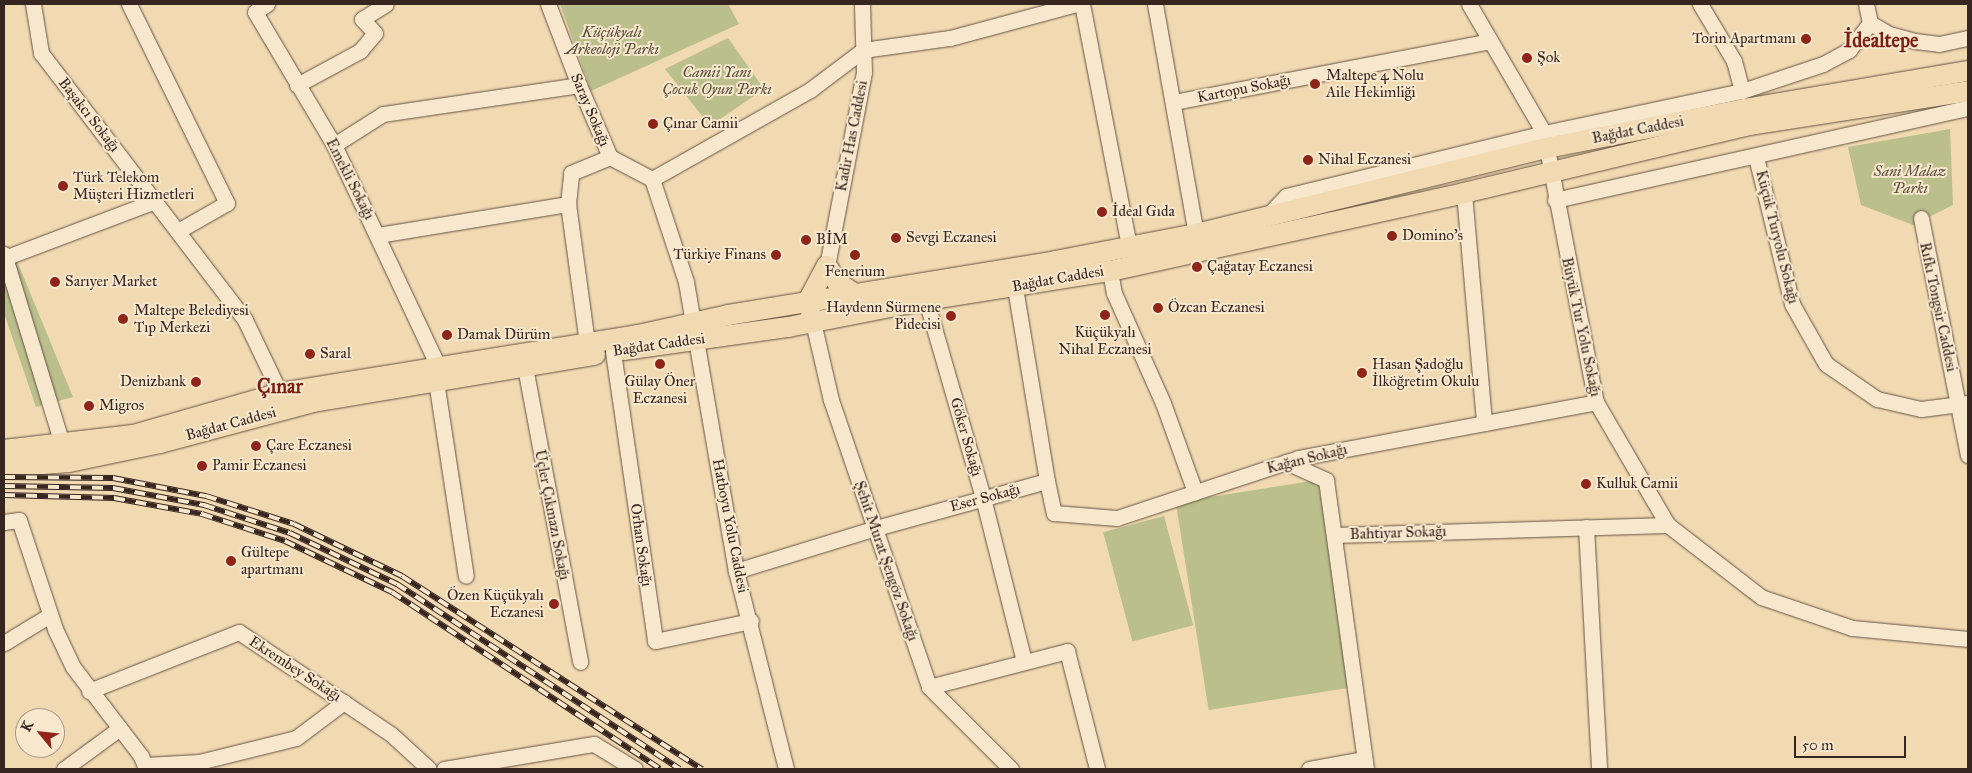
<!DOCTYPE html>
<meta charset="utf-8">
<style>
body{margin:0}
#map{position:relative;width:1972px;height:773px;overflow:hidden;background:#f1dab2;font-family:"IM FELL Great Primer",serif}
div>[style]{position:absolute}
.green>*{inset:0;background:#bbbf8c;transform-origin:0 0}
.roads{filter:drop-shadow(0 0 1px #665244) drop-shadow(0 0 1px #665244)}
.minor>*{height:15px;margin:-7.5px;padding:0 7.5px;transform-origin:7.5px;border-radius:7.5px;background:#f6e7cd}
.major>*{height:20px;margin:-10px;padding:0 10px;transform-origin:10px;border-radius:10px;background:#f1dab2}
.rail>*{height:5.5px;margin-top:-2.75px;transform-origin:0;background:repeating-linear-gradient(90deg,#f6e7cd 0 11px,#37251f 0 22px);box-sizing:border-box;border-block:1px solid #37251f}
.dots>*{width:14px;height:14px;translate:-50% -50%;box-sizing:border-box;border:2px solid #f6e7cd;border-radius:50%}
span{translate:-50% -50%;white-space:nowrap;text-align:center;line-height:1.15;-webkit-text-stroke:4px #f6e7cd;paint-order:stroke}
.park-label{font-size:15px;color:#584c3a;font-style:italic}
.poi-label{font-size:15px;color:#37251f}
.right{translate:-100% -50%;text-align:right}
.left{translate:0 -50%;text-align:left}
.street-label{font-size:15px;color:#37251f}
.district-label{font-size:20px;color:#7a1f14;font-weight:700}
.frame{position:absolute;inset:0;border:5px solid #37251f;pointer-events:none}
.north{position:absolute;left:15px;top:708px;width:50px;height:50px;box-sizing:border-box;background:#f6e7cd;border:1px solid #aa9987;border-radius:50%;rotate:298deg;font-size:14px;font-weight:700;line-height:20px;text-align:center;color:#37251f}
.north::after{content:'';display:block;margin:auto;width:18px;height:22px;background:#8f2418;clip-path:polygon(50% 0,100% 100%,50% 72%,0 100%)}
.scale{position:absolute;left:1794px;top:736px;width:112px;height:22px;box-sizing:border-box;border:2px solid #37251f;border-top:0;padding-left:6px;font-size:15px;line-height:18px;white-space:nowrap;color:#37251f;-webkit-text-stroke:4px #f6e7cd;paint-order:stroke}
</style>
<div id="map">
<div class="green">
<i style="clip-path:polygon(560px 4px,728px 4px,739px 24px,591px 91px)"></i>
<i style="clip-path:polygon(728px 38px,764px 89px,710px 126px,665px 69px)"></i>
<i style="clip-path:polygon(1950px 129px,1953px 205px,1913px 225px,1861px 205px,1848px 147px)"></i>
<i style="clip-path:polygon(17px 261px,73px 397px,36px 407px,4px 313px,4px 274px)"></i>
<i style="left:1318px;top:480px;width:210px;height:144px;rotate:81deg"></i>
<i style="left:1164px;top:516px;width:113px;height:63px;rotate:75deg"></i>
</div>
<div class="roads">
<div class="minor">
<i style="left:33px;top:4px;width:50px;rotate:80.7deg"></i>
<i style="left:41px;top:53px;width:336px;rotate:52.6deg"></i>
<i style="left:245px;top:320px;width:81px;rotate:64.4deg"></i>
<i style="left:129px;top:4px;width:222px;rotate:63.8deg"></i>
<i style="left:227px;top:203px;width:56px;rotate:150.3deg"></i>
<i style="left:267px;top:4px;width:14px;rotate:146deg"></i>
<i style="left:255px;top:12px;width:155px;rotate:59.3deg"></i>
<i style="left:334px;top:145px;width:244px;rotate:64.8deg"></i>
<i style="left:548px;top:4px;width:87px;rotate:69.1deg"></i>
<i style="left:579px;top:85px;width:78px;rotate:66.7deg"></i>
<i style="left:610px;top:157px;width:47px;rotate:27.6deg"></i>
<i style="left:652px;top:179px;width:108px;rotate:71.7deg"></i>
<i style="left:686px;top:282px;width:293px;rotate:80.2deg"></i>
<i style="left:736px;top:571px;width:204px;rotate:75.8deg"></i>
<i style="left:1082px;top:4px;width:247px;rotate:79deg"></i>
<i style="left:1155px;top:4px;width:234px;rotate:79.9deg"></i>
<i style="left:1469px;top:4px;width:149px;rotate:59.8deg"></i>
<i style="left:1544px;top:133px;width:274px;rotate:79.1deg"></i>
<i style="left:1596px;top:402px;width:143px;rotate:59.7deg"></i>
<i style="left:1668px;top:525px;width:118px;rotate:37.7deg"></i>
<i style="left:1761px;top:597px;width:96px;rotate:18.8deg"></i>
<i style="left:1852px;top:628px;width:117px;rotate:5.4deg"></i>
<i style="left:1700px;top:4px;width:66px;rotate:59.2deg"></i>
<i style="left:1734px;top:61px;width:31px;rotate:75deg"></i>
<i style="left:1866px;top:4px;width:19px;rotate:78deg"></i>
<i style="left:1870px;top:23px;width:22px;rotate:30deg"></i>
<i style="left:1889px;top:34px;width:27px;rotate:15deg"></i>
<i style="left:1915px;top:41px;width:24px;rotate:7deg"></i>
<i style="left:1939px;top:44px;width:30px;rotate:-12deg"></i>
<i style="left:297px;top:85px;width:72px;rotate:-28.4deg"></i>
<i style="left:360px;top:51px;width:23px;rotate:-50deg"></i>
<i style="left:375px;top:33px;width:19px;rotate:-133deg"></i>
<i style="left:362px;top:19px;width:28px;rotate:-32deg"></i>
<i style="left:1174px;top:102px;width:322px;rotate:-10.9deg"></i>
<i style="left:334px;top:145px;width:58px;rotate:-32.3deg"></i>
<i style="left:383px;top:114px;width:198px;rotate:-8.4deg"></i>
<i style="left:1756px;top:157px;width:151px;rotate:76.2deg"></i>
<i style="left:1792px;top:304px;width:69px;rotate:60.5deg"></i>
<i style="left:1826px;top:364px;width:62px;rotate:34.5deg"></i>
<i style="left:1877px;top:399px;width:45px;rotate:12.8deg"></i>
<i style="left:1921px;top:409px;width:47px;rotate:-7.3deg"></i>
<i style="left:652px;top:179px;width:181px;rotate:-29.4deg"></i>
<i style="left:810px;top:90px;width:66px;rotate:-37deg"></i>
<i style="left:863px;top:50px;width:88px;rotate:-7.9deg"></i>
<i style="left:950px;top:38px;width:131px;rotate:-15.1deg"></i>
<i style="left:1464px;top:193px;width:231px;rotate:85deg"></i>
<i style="left:1555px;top:200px;width:423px;rotate:-12.6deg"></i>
<i style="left:568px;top:204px;width:140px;rotate:82.2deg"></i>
<i style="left:1267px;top:216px;width:28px;rotate:-46deg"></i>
<i style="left:1286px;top:196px;width:266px;rotate:-13.7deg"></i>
<i style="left:1544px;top:133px;width:202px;rotate:-12deg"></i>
<i style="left:1742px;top:91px;width:85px;rotate:-18.4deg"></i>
<i style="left:1823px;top:64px;width:30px;rotate:-28deg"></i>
<i style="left:1849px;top:50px;width:34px;rotate:-52deg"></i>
<i style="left:1921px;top:218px;width:242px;rotate:78.8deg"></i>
<i style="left:378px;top:235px;width:193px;rotate:-9.3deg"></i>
<i style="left:568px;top:204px;width:31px;rotate:-84deg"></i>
<i style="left:571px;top:173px;width:42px;rotate:-22.3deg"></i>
<i style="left:4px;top:254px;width:199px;rotate:73deg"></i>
<i style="left:4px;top:258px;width:161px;rotate:-20.7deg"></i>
<i style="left:827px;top:266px;width:197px;rotate:-79.2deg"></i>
<i style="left:864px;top:72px;width:68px;rotate:-91.7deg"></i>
<i style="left:1110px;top:271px;width:22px;rotate:80deg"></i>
<i style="left:1114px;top:293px;width:120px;rotate:66deg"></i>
<i style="left:1163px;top:403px;width:95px;rotate:70.2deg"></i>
<i style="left:926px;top:300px;width:206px;rotate:73.9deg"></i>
<i style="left:983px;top:498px;width:168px;rotate:75.9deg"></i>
<i style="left:813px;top:322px;width:80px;rotate:77deg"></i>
<i style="left:831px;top:400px;width:303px;rotate:71.1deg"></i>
<i style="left:929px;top:687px;width:116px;rotate:45deg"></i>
<i style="left:613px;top:352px;width:292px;rotate:81.7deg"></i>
<i style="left:655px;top:641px;width:98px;rotate:-11.8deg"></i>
<i style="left:525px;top:367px;width:300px;rotate:79.4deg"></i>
<i style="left:436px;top:381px;width:197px;rotate:81.3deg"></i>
<i style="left:1286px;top:462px;width:44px;rotate:24.2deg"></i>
<i style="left:1326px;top:480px;width:292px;rotate:82.1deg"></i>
<i style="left:1047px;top:481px;width:33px;rotate:78deg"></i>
<i style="left:1054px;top:513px;width:63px;rotate:4.5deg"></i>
<i style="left:1117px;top:518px;width:191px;rotate:-18.3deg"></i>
<i style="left:1298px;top:458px;width:303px;rotate:-10.6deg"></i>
<i style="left:4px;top:522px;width:15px;rotate:-8deg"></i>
<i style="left:19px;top:520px;width:115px;rotate:71.7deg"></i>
<i style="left:55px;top:629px;width:42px;rotate:64.7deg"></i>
<i style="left:73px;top:667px;width:112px;rotate:52.6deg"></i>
<i style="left:141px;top:756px;width:14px;rotate:69deg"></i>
<i style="left:1586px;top:527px;width:242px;rotate:86.9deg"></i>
<i style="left:1334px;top:535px;width:334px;rotate:-1.7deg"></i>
<i style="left:736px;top:571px;width:146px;rotate:-17.1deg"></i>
<i style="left:876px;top:528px;width:177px;rotate:-15.4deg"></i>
<i style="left:1047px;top:481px;width:197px;rotate:-99.4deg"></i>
<i style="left:4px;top:643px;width:54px;rotate:-31.3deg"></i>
<i style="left:929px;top:687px;width:143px;rotate:-14.6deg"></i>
<i style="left:1067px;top:651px;width:122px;rotate:75.7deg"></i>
<i style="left:89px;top:691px;width:161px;rotate:-21.5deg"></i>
<i style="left:239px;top:632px;width:184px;rotate:33.9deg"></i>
<i style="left:392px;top:735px;width:50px;rotate:42.6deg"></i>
<i style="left:145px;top:765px;width:54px;rotate:-3.2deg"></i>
<i style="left:199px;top:762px;width:100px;rotate:-13.9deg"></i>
<i style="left:296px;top:738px;width:60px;rotate:-36.9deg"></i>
<i style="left:64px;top:769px;width:69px;rotate:-36.2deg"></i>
<i style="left:444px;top:769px;width:152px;rotate:-9.5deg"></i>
<i style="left:594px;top:744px;width:48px;rotate:31.4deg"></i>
<i style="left:1309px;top:769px;width:56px;rotate:-10.3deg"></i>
</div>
<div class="major">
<i style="left:810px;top:309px;width:8px;rotate:-104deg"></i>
<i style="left:808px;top:301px;width:40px;rotate:-62deg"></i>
<i style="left:827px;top:266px;width:19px;rotate:58deg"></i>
<i style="left:837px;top:282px;width:22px;rotate:34deg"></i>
<i style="left:624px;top:350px;width:166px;rotate:-8deg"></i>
<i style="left:788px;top:327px;width:141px;rotate:-11.1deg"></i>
<i style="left:926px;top:300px;width:186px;rotate:-9deg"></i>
<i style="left:1110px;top:271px;width:362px;rotate:-12.4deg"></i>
<i style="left:1464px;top:193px;width:293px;rotate:-13.4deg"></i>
<i style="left:1749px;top:125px;width:222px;rotate:-8.8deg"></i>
<i style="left:4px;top:450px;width:130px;rotate:-6.6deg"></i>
<i style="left:133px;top:435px;width:153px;rotate:-15.9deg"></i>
<i style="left:280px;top:393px;width:363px;rotate:-9.2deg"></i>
<i style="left:638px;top:335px;width:92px;rotate:-12.5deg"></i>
<i style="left:728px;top:315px;width:332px;rotate:-9.3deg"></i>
<i style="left:1056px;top:261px;width:143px;rotate:-10.9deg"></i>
<i style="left:1196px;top:234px;width:361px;rotate:-13.8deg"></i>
<i style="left:1547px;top:148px;width:202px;rotate:-11.1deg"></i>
<i style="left:1745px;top:109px;width:226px;rotate:-9.7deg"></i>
<i style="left:4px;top:467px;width:65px;rotate:-4.4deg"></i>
<i style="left:69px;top:462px;width:93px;rotate:-11.8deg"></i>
<i style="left:160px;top:443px;width:158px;rotate:-15deg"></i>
<i style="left:313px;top:402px;width:286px;rotate:-9.5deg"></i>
</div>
</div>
<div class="rail">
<i style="left:4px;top:477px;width:109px;rotate:0.5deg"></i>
<i style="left:113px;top:478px;width:95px;rotate:11deg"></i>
<i style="left:206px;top:496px;width:92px;rotate:17.7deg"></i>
<i style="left:294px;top:524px;width:120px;rotate:25.7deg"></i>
<i style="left:402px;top:576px;width:357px;rotate:32.8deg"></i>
<i style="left:4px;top:486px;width:109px;rotate:1.1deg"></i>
<i style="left:113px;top:488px;width:93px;rotate:10.6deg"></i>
<i style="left:204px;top:505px;width:90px;rotate:18deg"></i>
<i style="left:290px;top:533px;width:119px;rotate:25.5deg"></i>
<i style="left:397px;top:584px;width:338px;rotate:33.2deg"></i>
<i style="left:4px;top:495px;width:110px;rotate:1.6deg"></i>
<i style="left:114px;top:498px;width:89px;rotate:10.3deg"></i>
<i style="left:202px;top:514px;width:87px;rotate:18deg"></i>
<i style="left:285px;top:541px;width:119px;rotate:25.5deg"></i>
<i style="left:392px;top:592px;width:321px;rotate:33.4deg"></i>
</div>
<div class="dots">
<i style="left:1806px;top:39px;background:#8f2418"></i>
<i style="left:1527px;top:58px;background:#8f2418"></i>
<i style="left:1315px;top:84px;background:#8f2418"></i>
<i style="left:653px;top:124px;background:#8f2418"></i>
<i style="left:1308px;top:160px;background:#8f2418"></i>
<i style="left:63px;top:186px;background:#8f2418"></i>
<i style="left:1102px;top:212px;background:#8f2418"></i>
<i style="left:1392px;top:236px;background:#8f2418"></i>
<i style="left:896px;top:238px;background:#8f2418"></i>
<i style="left:806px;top:240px;background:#8f2418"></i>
<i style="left:776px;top:255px;background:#8f2418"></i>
<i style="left:855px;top:255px;background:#8f2418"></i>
<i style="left:1197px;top:267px;background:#8f2418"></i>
<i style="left:55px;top:282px;background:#8f2418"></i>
<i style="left:1158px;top:308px;background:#8f2418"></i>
<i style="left:1105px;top:315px;background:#8f2418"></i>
<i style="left:951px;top:316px;background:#8f2418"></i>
<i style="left:123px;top:319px;background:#8f2418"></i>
<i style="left:447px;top:335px;background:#8f2418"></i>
<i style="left:310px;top:354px;background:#8f2418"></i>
<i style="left:660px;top:364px;background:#8f2418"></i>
<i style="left:1362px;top:373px;background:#8f2418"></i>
<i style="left:196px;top:382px;background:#8f2418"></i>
<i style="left:89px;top:406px;background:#8f2418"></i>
<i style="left:256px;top:446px;background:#8f2418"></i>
<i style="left:202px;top:466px;background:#8f2418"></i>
<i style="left:1586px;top:484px;background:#8f2418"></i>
<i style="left:231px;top:561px;background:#8f2418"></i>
<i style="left:554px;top:604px;background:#8f2418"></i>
</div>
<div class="park-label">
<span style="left:612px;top:41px">Küçükyalı<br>Arkeoloji Parkı</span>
<span style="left:717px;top:81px">Camii Yanı<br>Çocuk Oyun Parkı</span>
<span style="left:1910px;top:180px">Sani Malaz<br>Parkı</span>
</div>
<div class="poi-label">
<span class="right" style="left:1796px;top:39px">Torin Apartmanı</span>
<span class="left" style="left:1537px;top:58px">Şok</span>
<span class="left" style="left:1326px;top:84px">Maltepe 4 Nolu<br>Aile Hekimliği</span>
<span class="left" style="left:663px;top:124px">Çınar Camii</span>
<span class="left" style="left:1318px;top:160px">Nihal Eczanesi</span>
<span class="left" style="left:73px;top:186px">Türk Telekom<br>Müşteri Hizmetleri</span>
<span class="left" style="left:1112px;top:212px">İdeal Gıda</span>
<span class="left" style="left:1402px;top:236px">Domino's</span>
<span class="left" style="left:906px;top:238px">Sevgi Eczanesi</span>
<span class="left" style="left:816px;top:240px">BİM</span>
<span class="right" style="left:766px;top:255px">Türkiye Finans</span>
<span class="left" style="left:1207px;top:267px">Çağatay Eczanesi</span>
<span style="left:855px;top:272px">Fenerium</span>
<span class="left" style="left:65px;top:282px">Sarıyer Market</span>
<span class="right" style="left:941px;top:316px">Haydenn Sürmene<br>Pidecisi</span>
<span class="left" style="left:1168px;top:308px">Özcan Eczanesi</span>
<span class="left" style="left:134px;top:319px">Maltepe Belediyesi<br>Tıp Merkezi</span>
<span style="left:1105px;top:341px">Küçükyalı<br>Nihal Eczanesi</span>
<span class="left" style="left:457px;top:335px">Damak Dürüm</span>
<span class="left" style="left:320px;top:354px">Saral</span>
<span class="left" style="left:1372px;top:373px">Hasan Şadoğlu<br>İlköğretim Okulu</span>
<span style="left:660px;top:390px">Gülay Öner<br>Eczanesi</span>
<span class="right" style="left:186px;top:382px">Denizbank</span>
<span class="left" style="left:99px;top:406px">Migros</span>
<span class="left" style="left:266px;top:446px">Çare Eczanesi</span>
<span class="left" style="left:212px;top:466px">Pamir Eczanesi</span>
<span class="left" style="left:1596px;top:484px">Kulluk Camii</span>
<span class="left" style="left:241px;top:561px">Gültepe<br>apartmanı</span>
<span class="right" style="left:544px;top:604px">Özen Küçükyalı<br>Eczanesi</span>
</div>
<div class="street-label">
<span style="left:1244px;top:89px;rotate:-11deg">Kartopu Sokağı</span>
<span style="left:590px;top:110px;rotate:67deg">Saray Sokağı</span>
<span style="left:89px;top:115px;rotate:52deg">Başakcı Sokağı</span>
<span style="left:1638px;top:130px;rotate:-11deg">Bağdat Caddesi</span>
<span style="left:852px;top:136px;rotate:-79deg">Kadir Has Caddesi</span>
<span style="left:350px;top:179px;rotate:63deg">Emekli Sokağı</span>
<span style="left:1777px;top:237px;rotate:76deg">Küçük Turyolu Sokağı</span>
<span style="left:1058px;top:279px;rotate:-10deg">Bağdat Caddesi</span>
<span style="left:1938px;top:307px;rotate:78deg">Rıfkı Tongsir Caddesi</span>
<span style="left:1581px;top:327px;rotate:78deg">Büyük Tur Yolu Sokağı</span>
<span style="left:659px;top:345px;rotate:-8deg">Bağdat Caddesi</span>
<span style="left:231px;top:424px;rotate:-15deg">Bağdat Caddesi</span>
<span style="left:966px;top:437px;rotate:74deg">Göker Sokağı</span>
<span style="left:1307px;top:459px;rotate:-14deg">Kağan Sokağı</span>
<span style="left:985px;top:498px;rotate:-15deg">Eser Sokağı</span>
<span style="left:552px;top:515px;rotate:79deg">Üçler Çıkmazı Sokağı</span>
<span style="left:730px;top:526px;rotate:79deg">Hatboyu Yolu Caddesi</span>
<span style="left:1398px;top:533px;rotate:-2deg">Bahtiyar Sokağı</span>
<span style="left:641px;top:545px;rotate:82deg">Orhan Sokağı</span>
<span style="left:886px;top:561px;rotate:71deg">Şehit Murat Şengöz Sokağı</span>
<span style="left:295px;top:669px;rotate:33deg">Ekrembey Sokağı</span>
</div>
<div class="district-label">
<span style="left:1881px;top:40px">İdealtepe</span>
<span style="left:280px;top:386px">Çınar</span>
</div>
<div class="frame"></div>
<div class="north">K</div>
<div class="scale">50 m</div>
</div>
